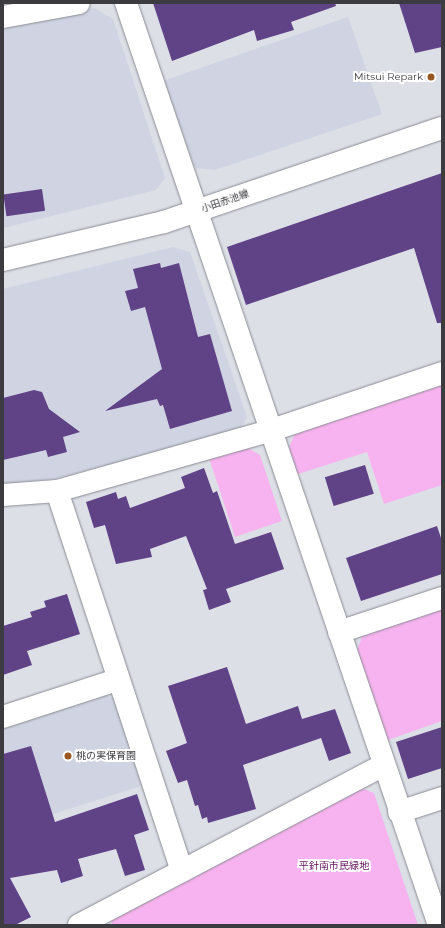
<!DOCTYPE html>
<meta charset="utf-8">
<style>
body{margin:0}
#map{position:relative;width:445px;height:928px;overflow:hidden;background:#dddfe7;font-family:Montserrat,"Noto Sans JP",sans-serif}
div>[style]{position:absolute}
.built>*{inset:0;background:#cfd3e2}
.green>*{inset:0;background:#f7b3ef}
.building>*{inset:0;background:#604287;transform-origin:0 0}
.roads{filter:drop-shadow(0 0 1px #898b92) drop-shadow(0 0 1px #898b92)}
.minor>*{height:22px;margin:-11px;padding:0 11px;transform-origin:11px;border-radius:11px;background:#fff}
.dots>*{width:11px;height:11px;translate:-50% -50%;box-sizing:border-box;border:2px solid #fff;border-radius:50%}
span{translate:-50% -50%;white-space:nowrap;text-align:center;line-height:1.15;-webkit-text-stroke:4px #fff;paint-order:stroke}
.poi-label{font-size:10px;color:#3c3c40}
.right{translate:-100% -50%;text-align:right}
.left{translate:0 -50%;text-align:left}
.street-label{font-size:10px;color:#3c3c40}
.park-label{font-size:10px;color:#64155f}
.frame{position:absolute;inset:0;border:4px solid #3c3c40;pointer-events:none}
</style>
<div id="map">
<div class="built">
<i style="clip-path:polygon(94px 8px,113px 19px,165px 178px,156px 190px,3px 228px,3px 26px)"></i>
<i style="clip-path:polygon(348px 17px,382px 114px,215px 170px,195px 168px,163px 81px)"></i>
<i style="clip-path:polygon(173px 247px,190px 252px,247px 417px,240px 430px,53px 479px,3px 485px,3px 289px)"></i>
<i style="clip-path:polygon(106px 695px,115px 699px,144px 785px,3px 830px,3px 726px)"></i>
</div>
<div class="green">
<i style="clip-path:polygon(442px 383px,442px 485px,384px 504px,367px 452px,295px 475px,287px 451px,295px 434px)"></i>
<i style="clip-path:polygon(248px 448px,260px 455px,282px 521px,235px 537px,209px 458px)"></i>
<i style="clip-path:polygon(442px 608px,442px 721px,385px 741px,356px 653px,363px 634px)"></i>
<i style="clip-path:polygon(359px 787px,374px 793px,418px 925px,113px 925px,109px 918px)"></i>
</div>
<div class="building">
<i style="clip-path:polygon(153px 3px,335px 3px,336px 6px,291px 22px,294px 30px,257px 41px,254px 30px,172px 61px)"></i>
<i style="clip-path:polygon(399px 3px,442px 3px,442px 47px,415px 53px)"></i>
<i style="clip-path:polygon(442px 173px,442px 323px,437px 323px,414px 248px,246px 305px,227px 247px)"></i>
<i style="left:42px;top:189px;width:22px;height:39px;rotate:82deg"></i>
<i style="clip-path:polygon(160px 263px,161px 268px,179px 263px,198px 337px,210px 334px,232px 411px,170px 429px,163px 405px,160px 406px,157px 399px,105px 411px,162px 369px,145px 307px,131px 311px,125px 291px,138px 288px,133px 269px)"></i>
<i style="clip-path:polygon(34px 390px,42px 392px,49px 409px,80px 432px,63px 437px,67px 452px,48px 457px,46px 450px,3px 460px,3px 398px)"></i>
<i style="left:365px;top:465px;width:30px;height:42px;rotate:73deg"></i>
<i style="clip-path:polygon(204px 468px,213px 493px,217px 491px,235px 544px,271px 532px,284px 569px,226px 589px,231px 602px,209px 610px,203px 590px,207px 589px,186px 536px,150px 549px,152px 557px,116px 564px,105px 525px,94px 528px,86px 502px,116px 492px,118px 499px,126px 496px,130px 508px,185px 488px,181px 477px)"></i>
<i style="clip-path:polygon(437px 526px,442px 541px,442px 574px,361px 601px,346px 558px)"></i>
<i style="clip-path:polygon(67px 594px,80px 634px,27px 651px,32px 665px,3px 675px,3px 626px,32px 617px,30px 612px,46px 607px,44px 601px)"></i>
<i style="clip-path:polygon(227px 667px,246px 724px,298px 706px,302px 719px,335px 709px,351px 753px,329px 761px,321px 738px,243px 765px,256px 809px,208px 823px,207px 817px,202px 819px,198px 805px,195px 806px,187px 780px,178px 783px,166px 751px,187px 743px,168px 686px)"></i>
<i style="clip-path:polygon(442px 727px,442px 768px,408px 779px,396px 742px)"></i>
<i style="clip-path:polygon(31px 746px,55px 822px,137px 794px,149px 830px,134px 835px,145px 870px,125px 876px,116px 849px,78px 859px,83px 876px,61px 883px,57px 870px,10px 878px,31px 917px,15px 925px,3px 925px,3px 754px)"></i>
</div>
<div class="roads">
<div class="minor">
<i style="left:126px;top:3px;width:974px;rotate:71.25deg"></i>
<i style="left:3px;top:17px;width:77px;rotate:-10.4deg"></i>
<i style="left:3px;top:260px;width:165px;rotate:-13.3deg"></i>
<i style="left:164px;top:222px;width:293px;rotate:-18.7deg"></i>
<i style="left:57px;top:491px;width:400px;rotate:71.8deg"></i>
<i style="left:3px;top:495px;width:54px;rotate:-4.2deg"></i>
<i style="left:57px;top:491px;width:223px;rotate:-15.8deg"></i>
<i style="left:272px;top:430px;width:179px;rotate:-18.5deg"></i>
<i style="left:339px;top:632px;width:108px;rotate:-18.3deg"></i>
<i style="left:3px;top:717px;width:120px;rotate:-18deg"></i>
<i style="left:399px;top:812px;width:45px;rotate:-18deg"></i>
<i style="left:79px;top:925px;width:344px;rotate:-27.7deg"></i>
</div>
</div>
<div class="dots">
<i style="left:431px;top:77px;background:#985722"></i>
<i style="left:68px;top:756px;background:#985722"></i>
</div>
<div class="poi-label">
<span class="right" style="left:423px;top:77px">Mitsui Repark</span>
<span class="left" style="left:76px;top:756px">桃の実保育園</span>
</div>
<div class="street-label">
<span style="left:225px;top:201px;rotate:-19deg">小田赤池線</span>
</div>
<div class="park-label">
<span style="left:334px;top:866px">平針南市民緑地</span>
</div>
<div class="frame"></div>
</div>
